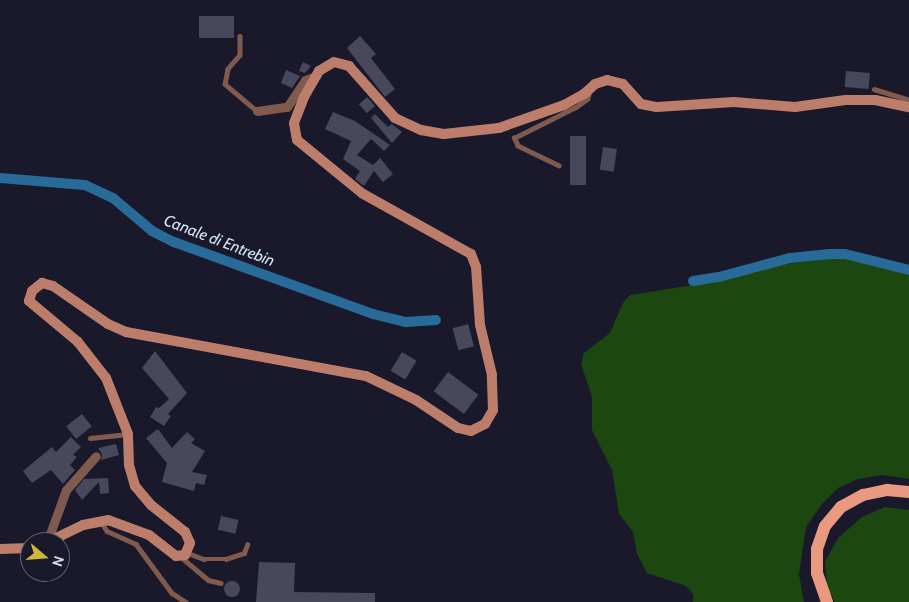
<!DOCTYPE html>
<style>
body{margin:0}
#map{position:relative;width:909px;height:602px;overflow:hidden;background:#19192b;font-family:Cabin,sans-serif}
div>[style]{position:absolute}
.green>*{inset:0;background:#1c4710}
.canal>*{height:10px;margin:-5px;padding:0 5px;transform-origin:5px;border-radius:5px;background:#286b98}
.building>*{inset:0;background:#48485d;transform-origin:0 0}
.round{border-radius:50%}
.lane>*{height:4.5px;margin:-2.25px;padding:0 2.25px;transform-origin:2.25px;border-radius:2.25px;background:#815a4e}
.street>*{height:9px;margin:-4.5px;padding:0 4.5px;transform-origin:4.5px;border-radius:4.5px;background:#815a4e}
.secondary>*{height:10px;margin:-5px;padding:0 5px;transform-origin:5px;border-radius:5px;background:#bc7e6b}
.primary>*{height:12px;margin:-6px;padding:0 6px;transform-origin:6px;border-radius:6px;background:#ea9981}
span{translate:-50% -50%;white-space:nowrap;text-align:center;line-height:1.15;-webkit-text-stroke:5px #19192b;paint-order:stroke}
.water-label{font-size:16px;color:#cfe3f3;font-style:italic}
.north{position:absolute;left:20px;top:532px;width:50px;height:50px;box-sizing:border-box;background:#19192b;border:1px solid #656575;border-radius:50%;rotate:108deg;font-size:14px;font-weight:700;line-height:20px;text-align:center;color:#d7d7e4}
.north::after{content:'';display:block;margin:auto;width:18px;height:22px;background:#ccb939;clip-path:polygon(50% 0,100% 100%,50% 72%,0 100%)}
</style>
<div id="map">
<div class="green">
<i style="clip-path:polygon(843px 256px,909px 272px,909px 479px,881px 475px,858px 479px,838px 488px,822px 504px,806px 527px,799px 574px,804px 602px,693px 602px,693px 594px,686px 586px,647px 573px,637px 554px,633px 532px,619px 514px,612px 470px,592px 430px,592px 397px,581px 364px,584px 353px,610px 333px,623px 303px,630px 295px,712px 282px,767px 267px)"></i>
<i style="clip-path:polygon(885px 507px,909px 510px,909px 602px,835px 602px,827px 587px,825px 562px,838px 538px,862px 517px)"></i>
</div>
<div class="canal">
<i style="left:0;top:178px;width:85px;rotate:4.7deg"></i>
<i style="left:85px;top:185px;width:31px;rotate:25deg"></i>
<i style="left:113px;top:198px;width:51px;rotate:40.2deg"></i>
<i style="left:152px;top:231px;width:25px;rotate:27deg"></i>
<i style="left:174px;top:242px;width:212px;rotate:19.9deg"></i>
<i style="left:373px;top:314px;width:34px;rotate:14deg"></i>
<i style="left:406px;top:322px;width:30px;rotate:-4deg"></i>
<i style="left:693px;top:281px;width:26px;rotate:-9deg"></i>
<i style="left:719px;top:277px;width:73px;rotate:-15deg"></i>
<i style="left:790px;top:258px;width:40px;rotate:-5.7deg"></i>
<i style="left:830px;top:254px;width:15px"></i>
<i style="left:845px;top:254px;width:66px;rotate:14deg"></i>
</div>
<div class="building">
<i style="left:199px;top:16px;width:35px;height:22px"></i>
<i style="clip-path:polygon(360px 36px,376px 54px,371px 58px,395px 89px,385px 97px,347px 48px)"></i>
<i style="clip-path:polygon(303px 62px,311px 66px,305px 73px,299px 71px)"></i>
<i style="clip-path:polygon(286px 70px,300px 76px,292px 88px,281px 83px)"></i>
<i style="left:846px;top:71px;width:24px;height:16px;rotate:5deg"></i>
<i style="left:367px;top:97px;width:12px;height:11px;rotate:48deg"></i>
<i style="clip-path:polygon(333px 112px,355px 121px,390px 145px,384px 151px,371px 139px,357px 155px,373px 165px,380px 158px,393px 174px,383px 182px,374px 171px,364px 186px,355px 179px,360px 171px,343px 159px,351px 141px,325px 129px)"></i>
<i style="clip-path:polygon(375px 114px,388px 127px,392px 124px,402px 132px,392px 143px,371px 118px)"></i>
<i style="left:570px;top:136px;width:16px;height:49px"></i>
<i style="left:603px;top:147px;width:14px;height:23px;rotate:8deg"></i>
<i style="left:468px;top:324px;width:23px;height:16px;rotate:75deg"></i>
<i style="clip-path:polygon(155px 351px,187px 393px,168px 414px,171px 416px,164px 426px,150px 417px,156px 407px,159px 408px,169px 399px,142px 368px)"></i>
<i style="left:402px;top:352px;width:17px;height:22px;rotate:31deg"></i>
<i style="left:448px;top:372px;width:38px;height:24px;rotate:37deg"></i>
<i style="left:82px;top:414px;width:16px;height:20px;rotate:52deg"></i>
<i style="clip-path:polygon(158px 429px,172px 448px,187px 432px,195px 439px,191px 443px,205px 451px,192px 472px,207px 475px,204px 485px,196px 483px,194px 491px,162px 482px,167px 463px,146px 438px)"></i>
<i style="clip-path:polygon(71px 437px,81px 447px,73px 455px,77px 457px,70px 465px,75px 470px,63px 484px,51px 470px,32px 483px,23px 471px,52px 447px,56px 452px)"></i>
<i style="clip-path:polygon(116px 444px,119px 455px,101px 460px,102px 454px,98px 448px)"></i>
<i style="clip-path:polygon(108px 478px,109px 493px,100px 494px,99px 482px,82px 500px,75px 490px,84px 479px)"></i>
<i style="left:221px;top:516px;width:18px;height:14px;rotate:13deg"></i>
<i style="clip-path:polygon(259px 562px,295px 563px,294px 592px,375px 593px,375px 602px,256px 602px)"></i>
<i class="round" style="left:224px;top:581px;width:16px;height:16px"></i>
</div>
<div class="lane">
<i style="left:240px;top:36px;width:19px;rotate:90deg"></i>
<i style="left:240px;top:55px;width:18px;rotate:131deg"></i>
<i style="left:228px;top:69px;width:15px;rotate:101deg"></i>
<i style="left:225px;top:84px;width:42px;rotate:40.2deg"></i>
<i style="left:874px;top:89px;width:37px;rotate:17deg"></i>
<i style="left:559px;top:166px;width:46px;rotate:-154deg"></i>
<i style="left:518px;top:146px;width:9px;rotate:-117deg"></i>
<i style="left:514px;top:138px;width:69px;rotate:-26.6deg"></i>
<i style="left:576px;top:107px;width:14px;rotate:-36deg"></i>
<i style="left:587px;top:99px;width:6px;rotate:-72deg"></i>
<i style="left:90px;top:438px;width:38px;rotate:-6deg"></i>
<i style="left:102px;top:523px;width:9px;rotate:58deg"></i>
<i style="left:107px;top:531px;width:32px;rotate:24deg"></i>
<i style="left:136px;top:544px;width:61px;rotate:53.7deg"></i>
<i style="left:172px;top:593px;width:17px;rotate:33deg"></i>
<i style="left:188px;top:553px;width:17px;rotate:21deg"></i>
<i style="left:204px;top:559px;width:22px"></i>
<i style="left:226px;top:559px;width:19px;rotate:-18deg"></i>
<i style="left:244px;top:553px;width:9px;rotate:-69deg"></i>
<i style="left:181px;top:557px;width:35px;rotate:40deg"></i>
<i style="left:208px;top:580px;width:13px;rotate:13deg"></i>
</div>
<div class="street">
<i style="left:257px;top:111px;width:30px;rotate:-8deg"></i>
<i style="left:287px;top:107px;width:32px;rotate:-56deg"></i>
<i style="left:305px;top:80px;width:12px;rotate:-20deg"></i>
<i style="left:47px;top:542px;width:55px;rotate:-69.9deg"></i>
<i style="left:66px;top:490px;width:45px;rotate:-48.6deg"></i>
</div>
<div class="secondary">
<i style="left:48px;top:542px;width:39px;rotate:-26deg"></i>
<i style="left:83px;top:525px;width:25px;rotate:-11deg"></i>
<i style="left:108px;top:520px;width:44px;rotate:20.1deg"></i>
<i style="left:149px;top:535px;width:34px;rotate:38deg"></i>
<i style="left:176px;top:556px;width:9px;rotate:-6deg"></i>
<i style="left:185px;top:555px;width:13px;rotate:-67deg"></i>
<i style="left:190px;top:543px;width:12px;rotate:-114deg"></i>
<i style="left:185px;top:532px;width:43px;rotate:-141.5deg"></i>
<i style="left:151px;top:505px;width:25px;rotate:-130deg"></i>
<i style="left:135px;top:486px;width:22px;rotate:-106deg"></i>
<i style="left:129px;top:465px;width:31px;rotate:-92deg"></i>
<i style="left:128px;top:434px;width:60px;rotate:-111.4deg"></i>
<i style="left:106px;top:378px;width:46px;rotate:-127.9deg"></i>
<i style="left:78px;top:342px;width:64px;rotate:-140.1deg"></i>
<i style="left:29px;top:301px;width:10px;rotate:-73deg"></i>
<i style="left:32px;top:291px;width:13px;rotate:-39deg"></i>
<i style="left:42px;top:283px;width:11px;rotate:15deg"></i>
<i style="left:53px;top:286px;width:67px;rotate:34.6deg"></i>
<i style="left:108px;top:324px;width:20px;rotate:24deg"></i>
<i style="left:126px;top:332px;width:244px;rotate:10.4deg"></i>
<i style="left:366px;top:376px;width:55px;rotate:25.6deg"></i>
<i style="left:416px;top:400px;width:50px;rotate:33.7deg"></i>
<i style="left:458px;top:428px;width:13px;rotate:13deg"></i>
<i style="left:471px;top:431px;width:16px;rotate:-27deg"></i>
<i style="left:485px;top:424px;width:16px;rotate:-60deg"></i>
<i style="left:493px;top:410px;width:35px;rotate:-92deg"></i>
<i style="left:492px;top:375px;width:51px;rotate:-103.5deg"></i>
<i style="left:480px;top:325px;width:58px;rotate:-93.9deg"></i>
<i style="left:476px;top:267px;width:14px;rotate:-111deg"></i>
<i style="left:471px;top:254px;width:124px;rotate:-150.9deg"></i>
<i style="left:363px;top:194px;width:85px;rotate:-140.7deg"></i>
<i style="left:297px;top:140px;width:17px;rotate:-100deg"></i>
<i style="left:294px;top:123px;width:28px;rotate:-69deg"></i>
<i style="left:304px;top:97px;width:30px;rotate:-60deg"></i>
<i style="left:319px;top:71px;width:17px;rotate:-31deg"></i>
<i style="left:334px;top:62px;width:16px;rotate:15deg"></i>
<i style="left:349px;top:66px;width:69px;rotate:48.5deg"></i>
<i style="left:395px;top:118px;width:29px;rotate:25deg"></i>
<i style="left:421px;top:130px;width:23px;rotate:10deg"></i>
<i style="left:444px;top:134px;width:55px;rotate:-6.2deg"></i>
<i style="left:499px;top:128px;width:69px;rotate:-19.5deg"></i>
<i style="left:564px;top:105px;width:23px;rotate:-29deg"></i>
<i style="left:584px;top:94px;width:15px;rotate:-42deg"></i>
<i style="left:595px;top:84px;width:13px;rotate:-18deg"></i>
<i style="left:607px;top:80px;width:16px;rotate:14deg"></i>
<i style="left:623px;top:84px;width:27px;rotate:48deg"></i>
<i style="left:641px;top:104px;width:16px;rotate:11deg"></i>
<i style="left:657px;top:107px;width:77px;rotate:-3.7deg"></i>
<i style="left:734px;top:102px;width:61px;rotate:4.7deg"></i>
<i style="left:795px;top:107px;width:51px;rotate:-7.8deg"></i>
<i style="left:846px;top:100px;width:29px"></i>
<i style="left:875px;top:100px;width:35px;rotate:12deg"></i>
<i style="left:0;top:549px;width:30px;rotate:-2deg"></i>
</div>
<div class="primary">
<i style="left:827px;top:602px;width:31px;rotate:-109deg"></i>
<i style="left:817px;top:573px;width:24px;rotate:-90deg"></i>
<i style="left:817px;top:549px;width:24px;rotate:-71deg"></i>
<i style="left:825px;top:526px;width:25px;rotate:-50deg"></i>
<i style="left:841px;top:507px;width:25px;rotate:-29deg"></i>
<i style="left:863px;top:495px;width:25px;rotate:-12deg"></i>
<i style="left:887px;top:490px;width:22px;rotate:5deg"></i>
</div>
<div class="water-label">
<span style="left:219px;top:241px;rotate:21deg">Canale di Entrebin</span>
</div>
<div class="north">N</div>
</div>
